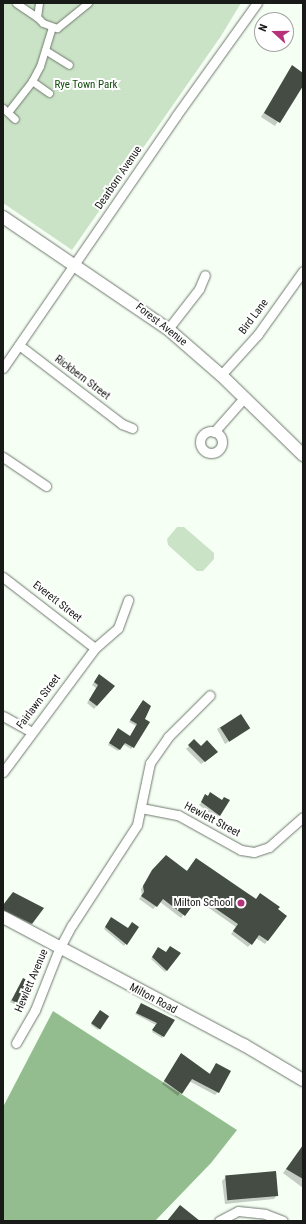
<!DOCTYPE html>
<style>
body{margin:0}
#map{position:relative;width:306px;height:1224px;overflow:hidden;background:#f5fff4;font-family:"Roboto Condensed",sans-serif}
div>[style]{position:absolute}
.green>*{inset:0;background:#cae3c6}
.water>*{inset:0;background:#94bd8f}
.shadow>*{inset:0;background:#0003}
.building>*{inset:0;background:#444c43;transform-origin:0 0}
.roads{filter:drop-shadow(0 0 1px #70786e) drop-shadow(0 0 1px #70786e)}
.pedestrian>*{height:7px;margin:-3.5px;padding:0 3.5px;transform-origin:3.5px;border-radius:3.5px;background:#fff}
.minor>*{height:9px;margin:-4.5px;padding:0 4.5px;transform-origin:4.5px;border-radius:4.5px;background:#fff}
.minor>.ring{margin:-4.5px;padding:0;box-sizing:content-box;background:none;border:9px solid #fff;border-radius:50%}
.tertiary>*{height:12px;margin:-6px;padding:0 6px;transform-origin:6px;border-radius:6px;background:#fff}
.dots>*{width:11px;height:11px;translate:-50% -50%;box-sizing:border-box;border:2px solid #fff;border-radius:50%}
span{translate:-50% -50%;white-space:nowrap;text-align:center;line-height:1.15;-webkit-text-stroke:4px #fff;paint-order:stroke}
.park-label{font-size:11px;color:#144b0f}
.street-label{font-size:11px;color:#171a16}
.poi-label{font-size:11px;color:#171a16}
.right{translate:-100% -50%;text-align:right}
.frame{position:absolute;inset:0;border:4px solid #171a16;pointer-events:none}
.north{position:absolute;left:254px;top:12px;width:40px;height:40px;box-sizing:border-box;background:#fff;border:1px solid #a2a3a2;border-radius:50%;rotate:291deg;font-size:11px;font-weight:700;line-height:16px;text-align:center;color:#171a16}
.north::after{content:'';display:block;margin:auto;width:14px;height:18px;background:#b63279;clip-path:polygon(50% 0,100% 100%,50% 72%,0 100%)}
</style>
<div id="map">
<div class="green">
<i style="clip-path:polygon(3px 3px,241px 3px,221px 36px,72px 250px,3px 203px)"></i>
<i style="clip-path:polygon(177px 527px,184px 527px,214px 553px,214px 559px,203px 571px,197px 571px,168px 545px,167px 539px)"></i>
</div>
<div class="water">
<i style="clip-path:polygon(53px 1011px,237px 1130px,211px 1163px,155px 1221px,3px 1221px,3px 1107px)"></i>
</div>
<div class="shadow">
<i style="clip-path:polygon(292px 67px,303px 74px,303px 82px,275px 126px,261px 117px)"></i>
<i style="clip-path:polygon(97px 678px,114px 686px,94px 709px,87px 703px,96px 688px,92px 685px)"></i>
<i style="clip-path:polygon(141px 703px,133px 747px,131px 749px,123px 744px,118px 751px,108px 745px,118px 729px,130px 737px,136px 726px,129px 722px)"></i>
<i style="clip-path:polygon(220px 727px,249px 728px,225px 744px,217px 729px)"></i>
<i style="clip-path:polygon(194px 741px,214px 755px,201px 764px,186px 749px)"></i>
<i style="clip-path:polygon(210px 794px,221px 801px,228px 801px,217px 818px,199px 805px)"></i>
<i style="clip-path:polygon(166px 856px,186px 872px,193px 862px,286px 916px,265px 944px,256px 938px,248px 947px,231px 934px,236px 927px,196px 899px,181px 918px,160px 902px,153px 909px,139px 899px,142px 895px,141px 889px,150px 874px)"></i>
<i style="clip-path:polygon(3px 905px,32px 923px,29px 926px,3px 914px)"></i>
<i style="clip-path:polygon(110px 920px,128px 929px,138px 927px,124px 946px,104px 929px)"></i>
<i style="clip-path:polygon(157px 950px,165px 953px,180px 953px,165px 972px,151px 959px)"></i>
<i style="clip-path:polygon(22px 981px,22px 1005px,20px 1007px,10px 1002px)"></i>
<i style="clip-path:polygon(140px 1006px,174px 1021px,162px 1038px,152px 1032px,156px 1025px,135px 1014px)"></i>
<i style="clip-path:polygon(98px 1013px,107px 1016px,98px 1030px,91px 1025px)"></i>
<i style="clip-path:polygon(181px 1054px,209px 1074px,216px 1064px,218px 1092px,215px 1095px,189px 1081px,178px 1096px,162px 1084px)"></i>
<i style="clip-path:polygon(303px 1146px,303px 1188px,283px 1173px)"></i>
<i style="clip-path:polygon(226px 1177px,277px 1195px,274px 1199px,225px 1204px,222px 1181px)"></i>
</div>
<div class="building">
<i style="clip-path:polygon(292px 65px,303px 73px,303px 86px,280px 123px,264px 113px)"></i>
<i style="clip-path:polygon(99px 674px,115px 686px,97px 706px,89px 700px,98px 685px,94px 682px)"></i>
<i style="clip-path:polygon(143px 700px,151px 706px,145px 719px,150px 722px,134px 748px,125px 743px,120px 750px,109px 743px,118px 728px,130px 736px,137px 724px,130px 720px)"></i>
<i style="left:241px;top:714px;width:17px;height:25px;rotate:57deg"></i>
<i style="clip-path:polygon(194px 739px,201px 746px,207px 740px,218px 752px,205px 762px,188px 745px)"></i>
<i style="clip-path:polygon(210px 792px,222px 800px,224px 797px,230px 800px,220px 816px,201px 802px,205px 794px,208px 796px)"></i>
<i style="clip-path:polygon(166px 855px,187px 871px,196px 858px,256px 899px,260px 893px,280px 907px,278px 909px,287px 916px,268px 941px,259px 935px,252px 945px,233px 931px,238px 924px,199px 897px,185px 916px,163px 899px,157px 907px,141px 896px,144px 892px,143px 886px,152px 870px)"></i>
<i style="clip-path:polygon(13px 892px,44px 908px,32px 924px,3px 910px,3px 905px)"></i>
<i style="clip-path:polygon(111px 917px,128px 928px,132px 922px,139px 927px,127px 945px,105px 927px)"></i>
<i style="clip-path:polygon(170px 946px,181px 953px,167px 971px,152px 957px,158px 947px,166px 952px)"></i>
<i style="left:23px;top:978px;width:11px;height:25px;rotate:27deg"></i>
<i style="clip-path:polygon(141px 1003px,175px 1020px,164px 1037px,152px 1030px,157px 1023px,136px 1013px)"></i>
<i style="left:100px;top:1010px;width:11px;height:16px;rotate:34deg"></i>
<i style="clip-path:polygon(181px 1053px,210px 1074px,216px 1063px,231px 1071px,219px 1093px,192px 1079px,182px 1094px,164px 1081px)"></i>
<i style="clip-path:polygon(303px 1145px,303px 1179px,286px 1169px)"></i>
<i style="left:276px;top:1171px;width:25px;height:51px;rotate:85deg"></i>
<i style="clip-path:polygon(180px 1205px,200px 1221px,167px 1221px)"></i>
</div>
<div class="roads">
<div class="pedestrian">
<i style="left:16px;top:3px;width:25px;rotate:34deg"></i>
<i style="left:39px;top:3px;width:14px;rotate:98deg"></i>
<i style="left:37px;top:17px;width:8px;rotate:45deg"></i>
<i style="left:43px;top:23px;width:15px;rotate:20deg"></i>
<i style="left:57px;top:28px;width:40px;rotate:-39deg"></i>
<i style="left:45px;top:50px;width:28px;rotate:32deg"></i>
<i style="left:49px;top:93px;width:21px;rotate:-145deg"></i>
<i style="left:32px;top:81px;width:17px;rotate:-62deg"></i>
<i style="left:40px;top:66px;width:41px;rotate:-72.9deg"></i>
<i style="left:3px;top:108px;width:16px;rotate:43deg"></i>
<i style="left:8px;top:112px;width:39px;rotate:-52deg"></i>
</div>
<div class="minor">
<i style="left:168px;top:329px;width:51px;rotate:-52.2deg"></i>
<i style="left:199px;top:289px;width:15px;rotate:-67deg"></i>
<i style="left:19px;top:345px;width:130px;rotate:37.5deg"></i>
<i style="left:122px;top:424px;width:11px;rotate:22deg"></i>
<i style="left:3px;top:368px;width:306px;rotate:-55.5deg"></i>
<i style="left:176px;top:116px;width:139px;rotate:-54.4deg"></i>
<i style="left:221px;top:375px;width:55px;rotate:-47.9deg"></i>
<i style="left:258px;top:334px;width:77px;rotate:-54.5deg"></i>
<i class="ring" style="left:200px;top:431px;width:13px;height:13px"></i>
<i style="left:214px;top:432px;width:45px;rotate:-48.6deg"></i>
<i style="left:3px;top:457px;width:52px;rotate:34deg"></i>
<i style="left:3px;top:577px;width:116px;rotate:37.7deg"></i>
<i style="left:3px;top:716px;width:33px;rotate:29deg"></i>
<i style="left:3px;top:772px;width:154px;rotate:-53.4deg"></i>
<i style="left:95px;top:648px;width:30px;rotate:-41deg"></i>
<i style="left:118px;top:628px;width:30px;rotate:-70deg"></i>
<i style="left:141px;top:808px;width:38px;rotate:11deg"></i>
<i style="left:178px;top:815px;width:72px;rotate:29.1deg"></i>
<i style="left:241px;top:850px;width:13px;rotate:9deg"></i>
<i style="left:254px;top:852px;width:16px;rotate:-18deg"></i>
<i style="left:269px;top:847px;width:45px;rotate:-41.4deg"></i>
<i style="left:16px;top:1043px;width:38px;rotate:-60deg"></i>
<i style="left:35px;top:1010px;width:66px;rotate:-68.5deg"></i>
<i style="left:59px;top:949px;width:27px;rotate:-62deg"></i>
<i style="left:72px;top:925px;width:119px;rotate:-57deg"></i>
<i style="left:137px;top:825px;width:63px;rotate:-78.2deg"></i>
<i style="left:150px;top:763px;width:32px;rotate:-55deg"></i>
<i style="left:168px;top:737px;width:59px;rotate:-45deg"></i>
<i style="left:219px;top:1221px;width:21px;rotate:-28deg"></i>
<i style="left:238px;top:1211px;width:27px;rotate:6deg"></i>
<i style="left:265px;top:1214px;width:19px;rotate:21deg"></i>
</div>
<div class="tertiary">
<i style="left:3px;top:217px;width:199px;rotate:34.2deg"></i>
<i style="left:168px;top:329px;width:70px;rotate:41deg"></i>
<i style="left:221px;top:375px;width:115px;rotate:44.3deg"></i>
<i style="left:3px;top:917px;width:273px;rotate:28deg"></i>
<i style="left:244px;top:1045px;width:69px;rotate:30.7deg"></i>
</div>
</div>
<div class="dots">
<i style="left:241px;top:903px;background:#b63279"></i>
</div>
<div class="park-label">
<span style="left:86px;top:85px">Rye Town Park</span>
</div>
<div class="street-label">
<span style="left:119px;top:178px;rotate:-56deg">Dearborn Avenue</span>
<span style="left:254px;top:317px;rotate:-53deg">Bird Lane</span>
<span style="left:161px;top:325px;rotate:38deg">Forest Avenue</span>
<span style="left:82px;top:378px;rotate:37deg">Rickbern Street</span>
<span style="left:57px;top:602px;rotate:38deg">Everett Street</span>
<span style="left:39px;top:702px;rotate:-53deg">Fairlawn Street</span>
<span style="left:212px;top:820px;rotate:28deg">Hewlett Street</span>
<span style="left:32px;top:981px;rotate:-67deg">Hewlett Avenue</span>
<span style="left:153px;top:999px;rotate:28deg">Milton Road</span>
</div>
<div class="poi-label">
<span class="right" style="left:233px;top:903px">Milton School</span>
</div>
<div class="frame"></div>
<div class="north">N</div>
</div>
